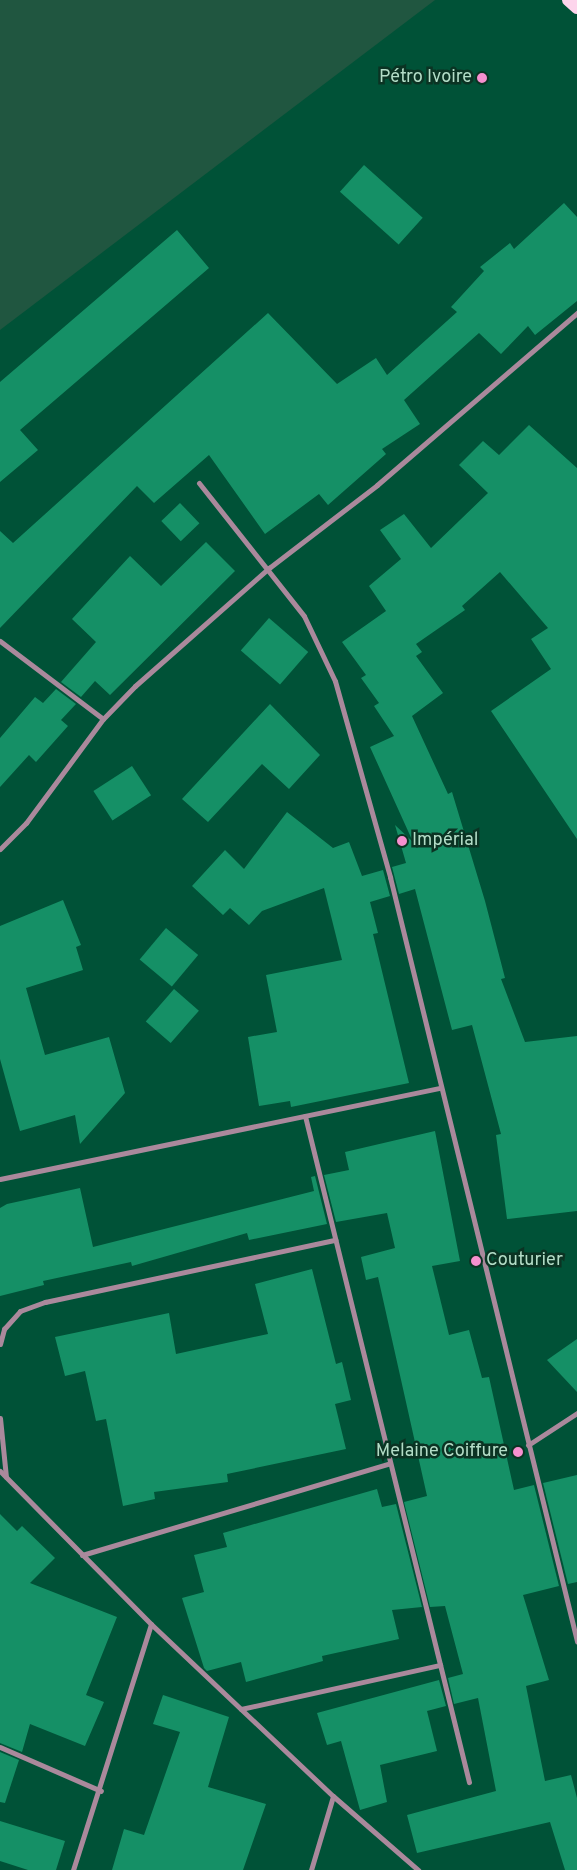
<!DOCTYPE html>
<meta charset="utf-8">
<style>
body{margin:0}
#map{position:relative;width:577px;height:1870px;overflow:hidden;background:#005237;font-family:Overpass,sans-serif}
div>[style]{position:absolute}
.built>*{inset:0;background:#205640}
.building>*{inset:0;background:#159066;transform-origin:0 0}
.minor>*{height:5px;margin:-2.5px;padding:0 2.5px;transform-origin:2.5px;border-radius:2.5px;background:#aa899c}
.primary>*{height:12px;margin:-6px;padding:0 6px;transform-origin:6px;border-radius:6px;background:#fdd5ec}
.dots>*{width:14px;height:14px;translate:-50% -50%;box-sizing:border-box;border:2px solid #0b3323;border-radius:50%}
span{translate:-50% -50%;white-space:nowrap;text-align:center;line-height:1.15;-webkit-text-stroke:5px #0b3323;paint-order:stroke}
.poi-label{font-size:18px;color:#b3ddc7}
.right{translate:-100% -50%;text-align:right}
.left{translate:0 -50%;text-align:left}
</style>
<div id="map">
<div class="built">
<i style="clip-path:polygon(0 0,435px 0,0 330px)"></i>
</div>
<div class="building">
<i style="left:364px;top:165px;width:79px;height:36px;rotate:42deg"></i>
<i style="clip-path:polygon(564px 203px,577px 217px,577px 301px,535px 335px,528px 326px,501px 354px,479px 333px,404px 400px,420px 424px,382px 449px,386px 454px,328px 505px,319px 494px,265px 534px,209px 455px,154px 503px,137px 486px,0 628px,0 531px,13px 543px,268px 313px,337px 384px,376px 358px,387px 375px,457px 312px,451px 307px,484px 271px,480px 267px,510px 243px,514px 249px)"></i>
<i style="clip-path:polygon(177px 230px,209px 268px,20px 430px,38px 450px,0 482px,0 382px)"></i>
<i style="clip-path:polygon(529px 425px,577px 468px,577px 839px,491px 711px,551px 669px,531px 639px,548px 628px,500px 572px,462px 606px,465px 610px,416px 644px,422px 652px,416px 656px,443px 693px,412px 716px,448px 794px,452px 792px,485px 901px,505px 978px,501px 979px,525px 1042px,577px 1036px,577px 1211px,507px 1219px,496px 1135px,501px 1134px,472px 1025px,452px 1030px,415px 889px,399px 894px,392px 867px,406px 863px,395px 825px,413px 842px,370px 747px,394px 736px,374px 706px,379px 703px,361px 678px,366px 675px,342px 642px,386px 611px,369px 586px,401px 559px,380px 530px,404px 514px,431px 548px,488px 493px,459px 465px,483px 441px,499px 455px)"></i>
<i style="left:180px;top:503px;width:28px;height:26px;rotate:46deg"></i>
<i style="clip-path:polygon(206px 542px,235px 571px,110px 695px,95px 681px,81px 697px,61px 682px,96px 642px,72px 619px,130px 556px,161px 586px)"></i>
<i style="left:269px;top:618px;width:52px;height:43px;rotate:41deg"></i>
<i style="clip-path:polygon(56px 689px,76px 704px,61px 720px,68px 726px,36px 762px,29px 755px,0 787px,0 738px,35px 697px,43px 703px)"></i>
<i style="clip-path:polygon(270px 704px,320px 755px,289px 789px,262px 764px,208px 822px,182px 799px)"></i>
<i style="left:132px;top:766px;width:35px;height:46px;rotate:57deg"></i>
<i style="clip-path:polygon(287px 812px,333px 848px,349px 842px,362px 876px,383px 870px,390px 896px,370px 902px,378px 933px,373px 934px,409px 1083px,291px 1107px,290px 1101px,259px 1106px,248px 1037px,277px 1032px,266px 975px,342px 960px,324px 888px,262px 911px,249px 925px,230px 908px,223px 915px,192px 886px,225px 850px,244px 869px)"></i>
<i style="clip-path:polygon(63px 900px,81px 945px,76px 947px,83px 970px,26px 988px,45px 1055px,109px 1037px,125px 1093px,80px 1144px,75px 1115px,20px 1131px,0 1059px,0 926px)"></i>
<i style="left:166px;top:928px;width:42px;height:41px;rotate:40deg"></i>
<i style="left:174px;top:989px;width:33px;height:43px;rotate:41deg"></i>
<i style="clip-path:polygon(435px 1131px,460px 1261px,432px 1266px,449px 1335px,469px 1330px,482px 1378px,489px 1377px,514px 1490px,534px 1485px,559px 1586px,523px 1595px,549px 1680px,526px 1686px,545px 1781px,571px 1775px,577px 1798px,577px 1870px,565px 1870px,550px 1822px,417px 1853px,407px 1815px,496px 1791px,478px 1698px,454px 1704px,448px 1678px,463px 1674px,445px 1606px,430px 1607px,404px 1502px,427px 1496px,378px 1277px,366px 1280px,361px 1257px,395px 1248px,387px 1213px,336px 1222px,324px 1175px,349px 1170px,345px 1152px)"></i>
<i style="clip-path:polygon(315px 1176px,327px 1224px,249px 1240px,247px 1233px,132px 1266px,131px 1262px,43px 1281px,44px 1285px,0 1296px,0 1208px,7px 1204px,80px 1188px,93px 1247px,314px 1191px,311px 1177px)"></i>
<i style="clip-path:polygon(312px 1269px,336px 1364px,342px 1362px,351px 1400px,335px 1404px,346px 1449px,227px 1474px,228px 1482px,154px 1492px,155px 1499px,123px 1506px,106px 1419px,96px 1421px,85px 1371px,65px 1376px,55px 1337px,169px 1313px,176px 1354px,268px 1334px,255px 1284px)"></i>
<i style="clip-path:polygon(577px 1339px,577px 1392px,547px 1360px)"></i>
<i style="clip-path:polygon(577px 1475px,577px 1582px,568px 1584px,543px 1483px)"></i>
<i style="clip-path:polygon(377px 1489px,382px 1507px,396px 1504px,422px 1607px,392px 1610px,399px 1639px,322px 1656px,323px 1661px,246px 1682px,241px 1662px,207px 1671px,204px 1668px,182px 1598px,204px 1592px,194px 1555px,227px 1547px,223px 1533px)"></i>
<i style="clip-path:polygon(0 1514px,17px 1531px,22px 1526px,55px 1558px,30px 1583px,117px 1617px,86px 1695px,104px 1702px,85px 1746px,30px 1724px,22px 1752px,0 1743px)"></i>
<i style="clip-path:polygon(439px 1680px,446px 1706px,427px 1711px,437px 1751px,380px 1765px,387px 1802px,360px 1810px,341px 1741px,327px 1745px,317px 1713px)"></i>
<i style="clip-path:polygon(163px 1695px,229px 1717px,208px 1787px,266px 1804px,243px 1870px,112px 1870px,124px 1829px,144px 1835px,180px 1732px,153px 1724px)"></i>
<i style="clip-path:polygon(0 1752px,19px 1760px,5px 1803px,0 1802px)"></i>
<i style="clip-path:polygon(0 1821px,65px 1841px,56px 1870px,28px 1870px,0 1861px)"></i>
</div>
<div class="minor">
<i style="left:199px;top:483px;width:169px;rotate:51.7deg"></i>
<i style="left:304px;top:616px;width:72px;rotate:64.5deg"></i>
<i style="left:335px;top:681px;width:204px;rotate:74.3deg"></i>
<i style="left:390px;top:877px;width:787px;rotate:76.25deg"></i>
<i style="left:0;top:641px;width:129px;rotate:37.1deg"></i>
<i style="left:0;top:849px;width:37px;rotate:-45deg"></i>
<i style="left:26px;top:823px;width:129px;rotate:-53.5deg"></i>
<i style="left:103px;top:719px;width:46px;rotate:-45.9deg"></i>
<i style="left:135px;top:686px;width:179px;rotate:-41.4deg"></i>
<i style="left:269px;top:568px;width:136px;rotate:-37.5deg"></i>
<i style="left:377px;top:485px;width:264px;rotate:-40.7deg"></i>
<i style="left:305px;top:1116px;width:686px;rotate:76.17deg"></i>
<i style="left:0;top:1179px;width:448px;rotate:-11.7deg"></i>
<i style="left:0;top:1344px;width:16px;rotate:-75deg"></i>
<i style="left:4px;top:1329px;width:24px;rotate:-48deg"></i>
<i style="left:20px;top:1311px;width:27px;rotate:-20deg"></i>
<i style="left:45px;top:1302px;width:297px;rotate:-12.1deg"></i>
<i style="left:0;top:1418px;width:59px;rotate:84.2deg"></i>
<i style="left:528px;top:1445px;width:59px;rotate:-33.1deg"></i>
<i style="left:0;top:1471px;width:215px;rotate:45.4deg"></i>
<i style="left:151px;top:1624px;width:250px;rotate:43.4deg"></i>
<i style="left:333px;top:1796px;width:113px;rotate:41deg"></i>
<i style="left:82px;top:1555px;width:321px;rotate:-16.6deg"></i>
<i style="left:241px;top:1709px;width:204px;rotate:-12.5deg"></i>
<i style="left:0;top:1747px;width:110px;rotate:23.5deg"></i>
<i style="left:73px;top:1870px;width:258px;rotate:-72.4deg"></i>
<i style="left:311px;top:1870px;width:77px;rotate:-73.4deg"></i>
</div>
<div class="primary">
<i style="left:568px;top:0;width:12px;rotate:42deg"></i>
</div>
<div class="dots">
<i style="left:482px;top:78px;background:#f690cf"></i>
<i style="left:402px;top:841px;background:#f690cf"></i>
<i style="left:476px;top:1261px;background:#f690cf"></i>
<i style="left:518px;top:1452px;background:#f690cf"></i>
</div>
<div class="poi-label">
<span class="right" style="left:472px;top:78px">Pétro Ivoire</span>
<span class="left" style="left:412px;top:841px">Impérial</span>
<span class="left" style="left:486px;top:1261px">Couturier</span>
<span class="right" style="left:508px;top:1452px">Melaine Coiffure</span>
</div>
</div>
